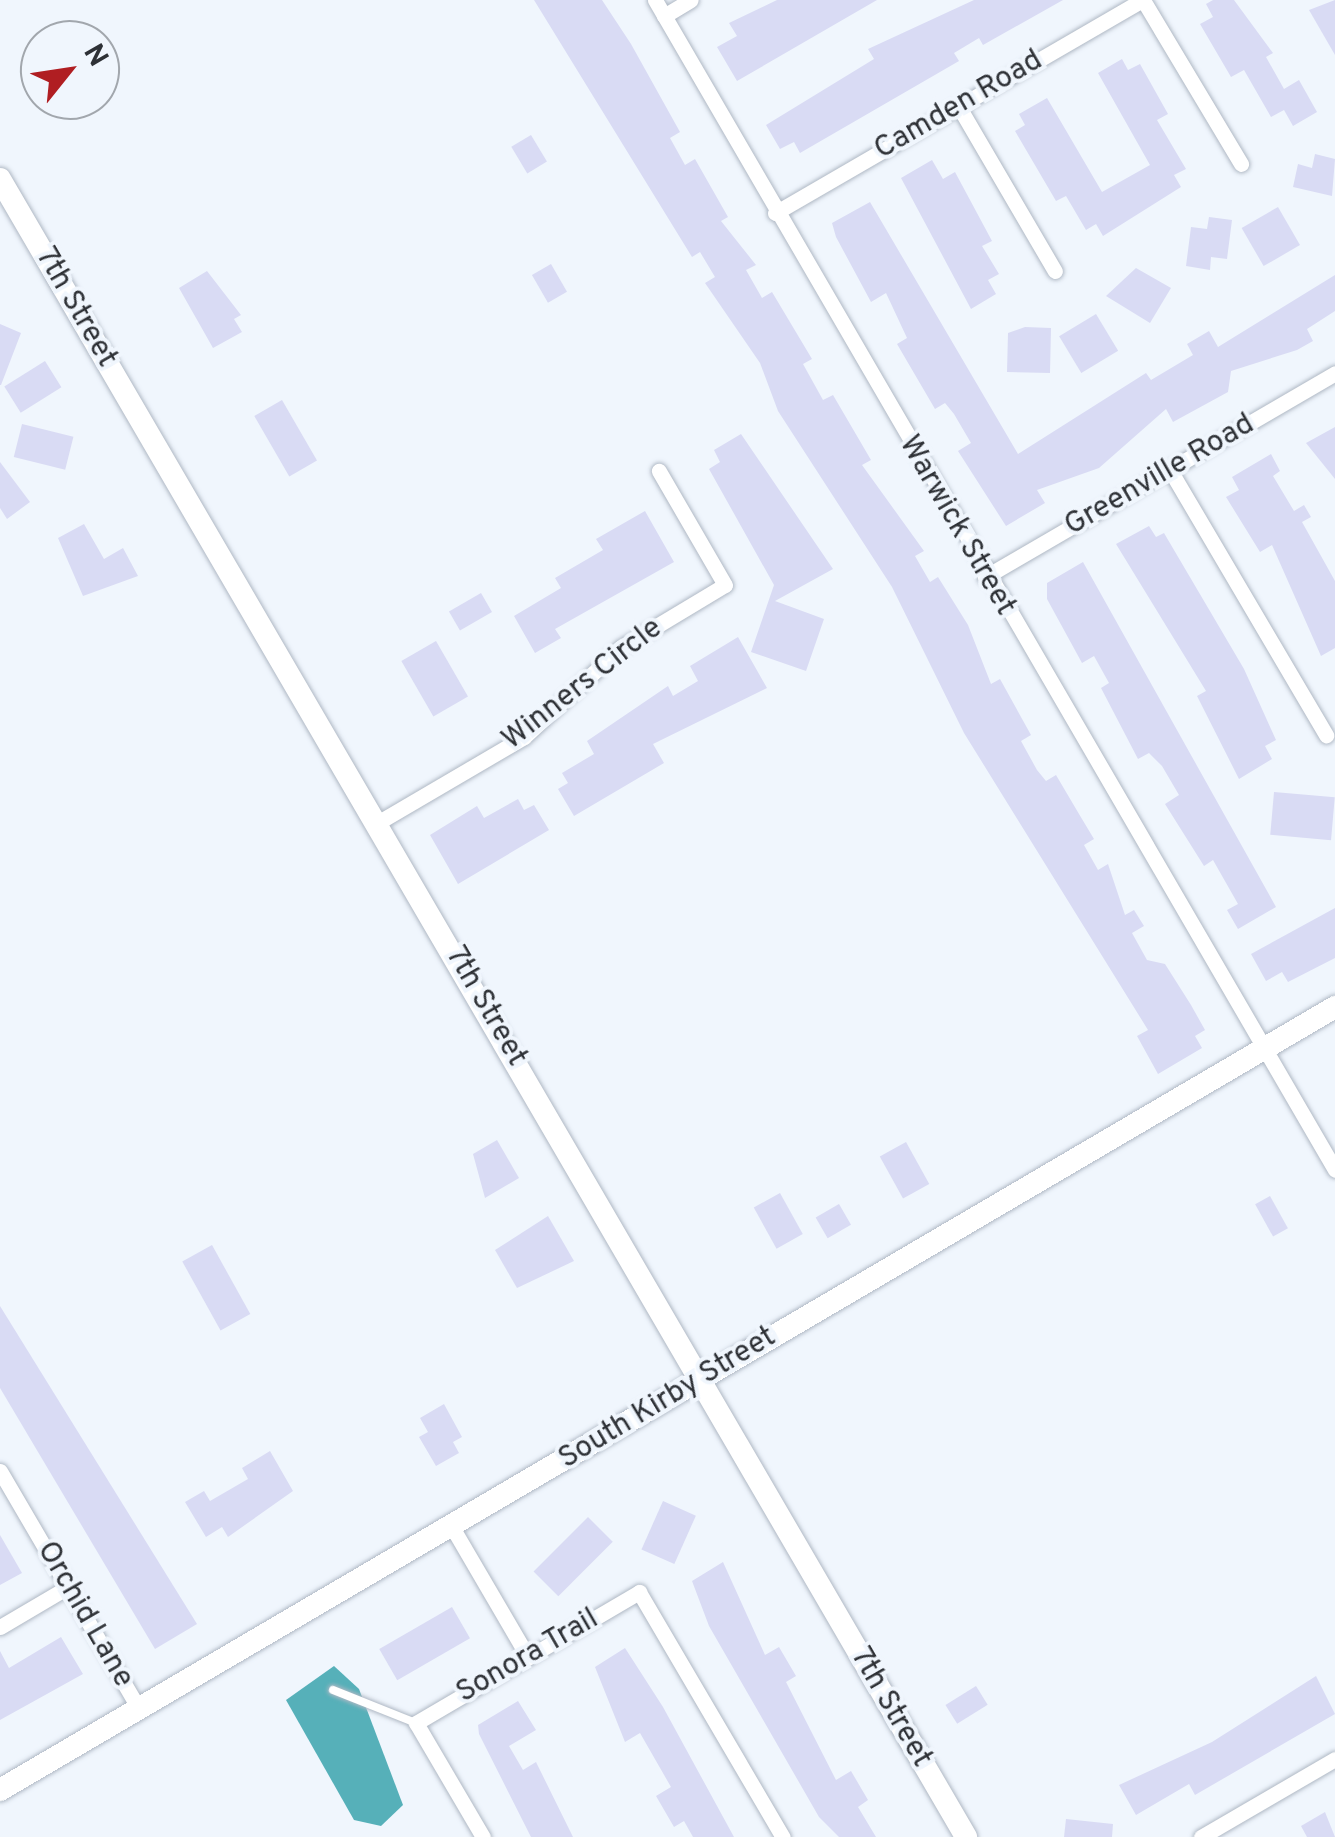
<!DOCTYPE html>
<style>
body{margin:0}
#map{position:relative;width:1335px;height:1837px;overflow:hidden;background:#f0f6fd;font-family:Overpass,sans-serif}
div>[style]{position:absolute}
.water>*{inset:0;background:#56b0b9}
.building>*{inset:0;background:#d9dbf4;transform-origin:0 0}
.roads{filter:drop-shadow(0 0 2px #afb8c4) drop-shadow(0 0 2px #afb8c4)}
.lane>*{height:8px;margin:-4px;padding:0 4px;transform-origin:4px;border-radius:4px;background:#fff}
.street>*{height:15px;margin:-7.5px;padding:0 7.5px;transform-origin:7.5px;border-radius:7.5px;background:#fff}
.secondary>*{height:22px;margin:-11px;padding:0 11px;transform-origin:11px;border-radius:11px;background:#fff}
span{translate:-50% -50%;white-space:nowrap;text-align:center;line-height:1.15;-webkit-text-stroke:8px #f0f6fd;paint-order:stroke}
.street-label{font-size:30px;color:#2e3136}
.north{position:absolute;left:20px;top:20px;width:100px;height:100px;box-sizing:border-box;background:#f0f6fd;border:2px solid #a2a7ad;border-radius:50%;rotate:60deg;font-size:28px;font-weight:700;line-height:40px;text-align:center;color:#2e3136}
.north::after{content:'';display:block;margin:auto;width:35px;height:45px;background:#b01e22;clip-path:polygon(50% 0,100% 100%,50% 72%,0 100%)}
</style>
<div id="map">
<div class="water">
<i style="clip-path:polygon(334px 1666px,359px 1689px,403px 1805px,381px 1826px,354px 1820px,286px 1700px)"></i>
</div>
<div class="building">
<i style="clip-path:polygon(534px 0,602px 0,631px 44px,680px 132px,670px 138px,685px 165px,695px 159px,728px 217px,721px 221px,756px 265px,746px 270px,762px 298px,772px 292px,812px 359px,803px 364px,823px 400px,833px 395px,871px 460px,862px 465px,924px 551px,915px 556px,930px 582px,938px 577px,968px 625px,991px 684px,1000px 679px,1031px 735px,1021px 741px,1037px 770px,1046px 781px,1056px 775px,1079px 814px,1094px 839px,1084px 845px,1098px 870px,1108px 864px,1125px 915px,1134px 910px,1144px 926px,1132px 933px,1147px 960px,1165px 964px,1191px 1005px,1205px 1030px,1195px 1036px,1202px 1048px,1158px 1074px,1137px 1036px,1148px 1030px,964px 733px,892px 587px,778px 411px,760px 363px,705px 283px,715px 277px,700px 252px,692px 257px)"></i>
<i style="clip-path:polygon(777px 0,877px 0,737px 81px,717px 47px,737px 36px,729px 23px)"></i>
<i style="clip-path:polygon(974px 0,1063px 0,983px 45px,979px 38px,954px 53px,959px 61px,800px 153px,794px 142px,780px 149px,766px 125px,874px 59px,868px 49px)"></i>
<i style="clip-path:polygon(1213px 0,1234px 0,1273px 53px,1266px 57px,1284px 89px,1299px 80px,1317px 112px,1293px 126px,1284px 110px,1271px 117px,1244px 70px,1231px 77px,1200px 24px,1213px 17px,1206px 4px)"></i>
<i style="clip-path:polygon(1335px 0,1335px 55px,1309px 10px)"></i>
<i style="clip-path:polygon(1122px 59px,1128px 70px,1140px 64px,1168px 114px,1157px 120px,1186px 169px,1174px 175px,1181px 187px,1103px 236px,1096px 224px,1086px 230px,1066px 196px,1056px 201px,1015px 131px,1025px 125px,1019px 114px,1047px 98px,1102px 192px,1150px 165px,1098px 73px)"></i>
<i style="left:531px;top:135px;width:31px;height:23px;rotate:59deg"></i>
<i style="clip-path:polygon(1315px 154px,1335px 159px,1332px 196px,1293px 187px,1298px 164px,1312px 168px)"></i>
<i style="clip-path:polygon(932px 160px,943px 179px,955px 172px,992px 241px,982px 246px,999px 274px,988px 280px,996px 294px,971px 309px,901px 178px)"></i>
<i style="clip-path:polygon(870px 202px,1018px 454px,1146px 373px,1151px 380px,1193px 355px,1187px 344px,1209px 331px,1218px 347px,1335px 275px,1335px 311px,1307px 329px,1313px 341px,1297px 350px,1231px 371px,1228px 392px,1173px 422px,1166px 409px,1099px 468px,1037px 490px,1045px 503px,1006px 526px,958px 451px,971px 443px,954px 414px,945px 403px,935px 409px,897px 344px,907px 338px,886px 293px,871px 302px,836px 237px,832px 223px)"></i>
<i style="left:1278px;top:207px;width:44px;height:42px;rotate:60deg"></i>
<i style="clip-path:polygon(1209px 217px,1232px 220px,1227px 259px,1211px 257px,1210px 270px,1186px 266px,1191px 227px,1207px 229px)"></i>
<i style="left:551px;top:264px;width:32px;height:22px;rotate:60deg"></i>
<i style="clip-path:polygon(1136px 268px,1171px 288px,1150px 323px,1106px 296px)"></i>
<i style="clip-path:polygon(207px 271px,241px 315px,234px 319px,242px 332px,213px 348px,179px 288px)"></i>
<i style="left:1096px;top:314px;width:43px;height:43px;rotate:59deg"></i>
<i style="clip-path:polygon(0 324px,21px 333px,1px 385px,0 385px)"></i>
<i style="clip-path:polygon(1025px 327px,1051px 328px,1050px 373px,1007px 372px,1008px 333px)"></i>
<i style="left:45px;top:361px;width:31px;height:48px;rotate:58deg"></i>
<i style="left:282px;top:400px;width:70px;height:32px;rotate:60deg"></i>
<i style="left:22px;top:424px;width:53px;height:34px;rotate:14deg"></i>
<i style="clip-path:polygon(1335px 427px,1335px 479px,1306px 443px)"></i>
<i style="clip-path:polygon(741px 434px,833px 569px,775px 601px,824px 619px,806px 671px,751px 652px,774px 585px,709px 469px,720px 462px,714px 450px)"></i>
<i style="clip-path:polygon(1271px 454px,1280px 471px,1273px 476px,1294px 511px,1304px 505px,1311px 517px,1302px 522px,1335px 581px,1335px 648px,1321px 656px,1272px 545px,1260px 552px,1226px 497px,1239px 490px,1232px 477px)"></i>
<i style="clip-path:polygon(0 462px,30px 502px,7px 519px,0 508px)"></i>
<i style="clip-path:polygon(645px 511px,674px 562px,555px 629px,561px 638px,535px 653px,514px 616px,561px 588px,555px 578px,603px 550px,596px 539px)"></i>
<i style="clip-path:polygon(84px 524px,104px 559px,123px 548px,138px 576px,83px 596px,58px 538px)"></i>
<i style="clip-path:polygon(1149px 526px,1156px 537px,1164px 533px,1244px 669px,1276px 740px,1265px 746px,1272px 759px,1239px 779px,1197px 696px,1206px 691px,1116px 544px)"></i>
<i style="clip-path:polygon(1083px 562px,1276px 907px,1238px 929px,1227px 910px,1238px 904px,1213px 860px,1204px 866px,1165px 804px,1179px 795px,1162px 766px,1149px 753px,1138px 759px,1101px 688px,1109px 683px,1094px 656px,1082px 663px,1047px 599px,1047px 583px)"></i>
<i style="left:481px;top:593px;width:22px;height:37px;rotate:60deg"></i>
<i style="clip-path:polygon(738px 637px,767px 688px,653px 744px,664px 763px,574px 816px,558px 789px,568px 783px,562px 773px,594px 754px,587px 741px,668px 686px,673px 696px,698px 681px,690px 666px)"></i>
<i style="left:436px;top:641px;width:64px;height:40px;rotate:60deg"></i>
<i style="left:1274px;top:792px;width:61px;height:43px;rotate:5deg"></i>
<i style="clip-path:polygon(518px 799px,524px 810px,534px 805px,549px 830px,458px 884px,430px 835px,477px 806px,484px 818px)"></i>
<i style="clip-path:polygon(1335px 908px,1335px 958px,1288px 982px,1282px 972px,1266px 981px,1251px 954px)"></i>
<i style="clip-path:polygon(497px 1140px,519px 1178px,485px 1198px,473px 1154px)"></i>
<i style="left:906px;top:1142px;width:48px;height:30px;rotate:61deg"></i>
<i style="left:780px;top:1193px;width:47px;height:30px;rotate:61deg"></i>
<i style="left:1270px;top:1196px;width:37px;height:17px;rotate:61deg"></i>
<i style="left:839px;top:1204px;width:24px;height:27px;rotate:60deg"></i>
<i style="clip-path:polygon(548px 1216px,574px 1261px,517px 1288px,495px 1250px)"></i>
<i style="left:212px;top:1245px;width:79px;height:34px;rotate:61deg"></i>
<i style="clip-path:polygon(0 1306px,197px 1624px,155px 1649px,0 1388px)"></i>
<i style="clip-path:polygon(444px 1404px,462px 1437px,453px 1442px,459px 1453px,436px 1466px,419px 1437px,428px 1432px,420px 1418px)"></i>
<i style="clip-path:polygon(270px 1451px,293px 1491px,228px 1537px,222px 1527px,206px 1537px,185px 1502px,204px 1491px,210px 1501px,248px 1479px,242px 1468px)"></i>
<i style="left:663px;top:1501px;width:36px;height:53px;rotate:24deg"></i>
<i style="left:588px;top:1517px;width:35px;height:77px;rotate:45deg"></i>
<i style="clip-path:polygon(0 1535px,22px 1573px,0 1585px)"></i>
<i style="clip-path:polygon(723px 1562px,765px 1655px,779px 1647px,796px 1676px,786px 1682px,836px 1780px,851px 1771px,868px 1800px,858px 1807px,876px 1837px,839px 1837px,819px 1817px,709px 1626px,692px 1581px)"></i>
<i style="left:452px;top:1607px;width:36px;height:84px;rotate:60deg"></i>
<i style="clip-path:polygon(61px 1637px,83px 1674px,0 1720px,0 1651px,9px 1668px)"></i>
<i style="clip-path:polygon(625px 1648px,663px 1707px,734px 1837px,693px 1837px,684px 1821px,674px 1827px,656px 1796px,671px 1787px,640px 1733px,625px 1742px,595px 1667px)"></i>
<i style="clip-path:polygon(1316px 1676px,1335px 1714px,1195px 1795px,1189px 1784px,1136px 1815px,1119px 1785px,1212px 1742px)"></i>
<i style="left:976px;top:1686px;width:22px;height:36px;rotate:58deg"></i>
<i style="clip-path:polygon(518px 1701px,536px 1730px,509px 1746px,523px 1770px,536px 1762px,573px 1837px,531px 1837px,479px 1734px,478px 1725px)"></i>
<i style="clip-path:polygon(1325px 1812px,1335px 1837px,1307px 1837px,1301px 1826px)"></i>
<i style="clip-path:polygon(1066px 1819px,1113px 1824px,1112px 1837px,1064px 1837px)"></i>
</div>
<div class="roads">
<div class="lane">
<i style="left:333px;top:1690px;width:89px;rotate:21.7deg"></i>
</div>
<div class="street">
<i style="left:655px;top:0;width:1353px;rotate:59.83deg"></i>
<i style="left:1143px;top:0;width:191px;rotate:59.1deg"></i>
<i style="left:664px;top:16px;width:31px;rotate:-31deg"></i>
<i style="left:959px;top:107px;width:190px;rotate:59.7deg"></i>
<i style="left:775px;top:213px;width:425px;rotate:-30.1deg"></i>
<i style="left:1170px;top:470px;width:308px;rotate:59.5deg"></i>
<i style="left:985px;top:577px;width:405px;rotate:-30.2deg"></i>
<i style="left:379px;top:822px;width:168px;rotate:-30.4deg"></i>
<i style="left:524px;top:737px;width:131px;rotate:-42.8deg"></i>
<i style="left:620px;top:648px;width:122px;rotate:-31deg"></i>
<i style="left:725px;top:585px;width:132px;rotate:-120.1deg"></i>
<i style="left:0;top:1471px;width:273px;rotate:59.7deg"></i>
<i style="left:452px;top:1527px;width:151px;rotate:59.7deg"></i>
<i style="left:0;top:1627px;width:79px;rotate:-30.5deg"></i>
<i style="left:483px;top:1837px;width:132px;rotate:-120.4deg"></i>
<i style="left:416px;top:1723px;width:259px;rotate:-30.4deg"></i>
<i style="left:639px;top:1592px;width:284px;rotate:59.6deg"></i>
<i style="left:1201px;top:1837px;width:155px;rotate:-30.2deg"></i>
</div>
<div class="secondary">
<i style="left:0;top:179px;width:1919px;rotate:59.77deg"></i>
<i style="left:0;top:1790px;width:1548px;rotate:-30.39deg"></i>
</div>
</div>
<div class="street-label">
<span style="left:959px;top:106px;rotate:-30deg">Camden Road</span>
<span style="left:75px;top:308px;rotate:60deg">7th Street</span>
<span style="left:1160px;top:476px;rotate:-30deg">Greenville Road</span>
<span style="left:956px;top:526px;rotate:60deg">Warwick Street</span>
<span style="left:583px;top:685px;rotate:-38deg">Winners Circle</span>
<span style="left:485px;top:1007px;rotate:60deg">7th Street</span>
<span style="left:668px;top:1399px;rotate:-31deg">South Kirby Street</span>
<span style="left:84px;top:1615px;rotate:60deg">Orchid Lane</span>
<span style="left:528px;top:1657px;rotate:-30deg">Sonora Trail</span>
<span style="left:890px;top:1708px;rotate:60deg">7th Street</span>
</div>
<div class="north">N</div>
</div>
